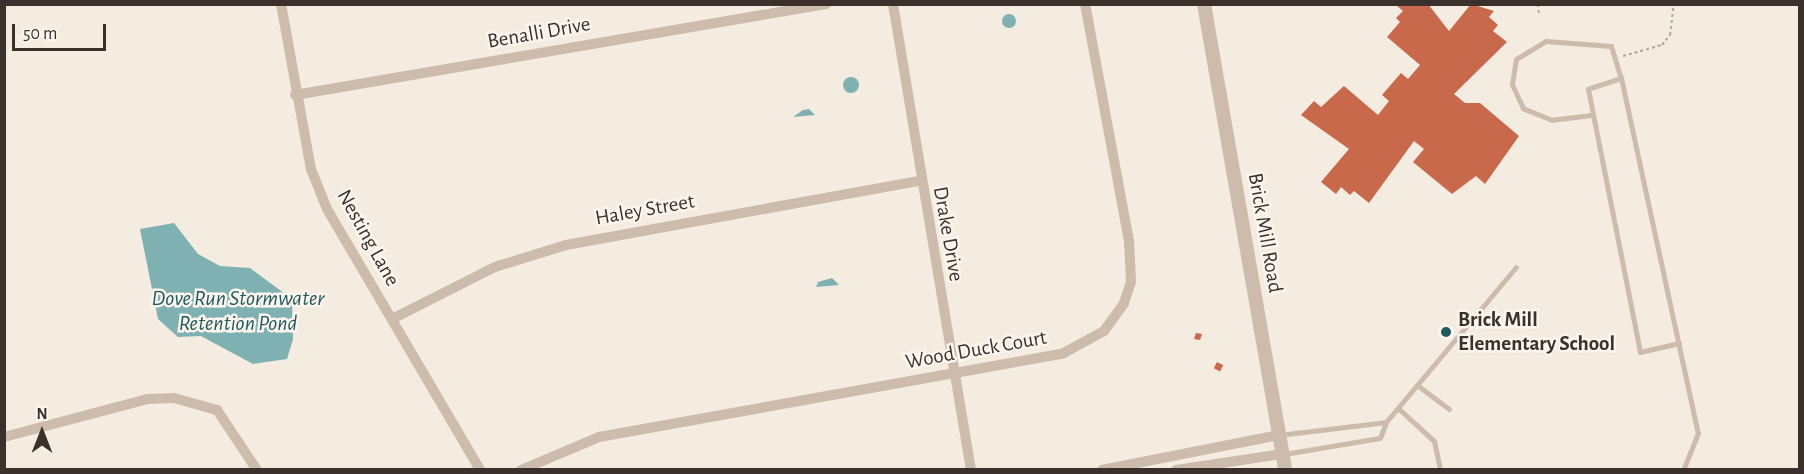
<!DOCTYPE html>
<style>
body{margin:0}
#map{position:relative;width:1804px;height:474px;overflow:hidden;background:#f4ebe1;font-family:"Alegreya Sans",sans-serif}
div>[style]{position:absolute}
.water>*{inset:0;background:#7fb0b2}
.round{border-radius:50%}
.building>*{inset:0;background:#c8694b;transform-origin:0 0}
.path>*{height:2px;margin-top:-1px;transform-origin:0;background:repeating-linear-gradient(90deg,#b9a596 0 3px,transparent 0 6px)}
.service>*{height:5px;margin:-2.5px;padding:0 2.5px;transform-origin:2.5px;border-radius:2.5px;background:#cdbbac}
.minor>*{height:10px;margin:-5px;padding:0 5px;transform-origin:5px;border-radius:5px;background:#cdbbac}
.tertiary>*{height:14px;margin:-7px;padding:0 7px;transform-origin:7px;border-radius:7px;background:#cdbbac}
.dots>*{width:16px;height:16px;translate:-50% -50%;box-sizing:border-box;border:3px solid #fbf5ee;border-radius:50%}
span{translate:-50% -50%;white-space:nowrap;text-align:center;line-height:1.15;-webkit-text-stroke:5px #fbf5ee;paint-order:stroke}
.street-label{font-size:21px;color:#3b302b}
.poi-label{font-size:21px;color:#3b302b;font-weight:700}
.left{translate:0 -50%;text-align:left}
.water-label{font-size:22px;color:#1f5a5e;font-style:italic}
.frame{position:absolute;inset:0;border:6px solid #3b302b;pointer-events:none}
.north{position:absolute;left:12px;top:402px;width:60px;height:60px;-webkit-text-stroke:4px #fbf5ee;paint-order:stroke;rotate:0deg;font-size:16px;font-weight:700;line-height:24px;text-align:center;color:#3b302b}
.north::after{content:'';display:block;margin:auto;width:21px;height:27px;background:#3b302b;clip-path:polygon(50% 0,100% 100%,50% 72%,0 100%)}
.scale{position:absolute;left:12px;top:24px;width:94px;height:27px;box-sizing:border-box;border:3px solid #3b302b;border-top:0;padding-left:8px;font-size:18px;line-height:21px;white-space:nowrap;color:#3b302b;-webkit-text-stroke:4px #fbf5ee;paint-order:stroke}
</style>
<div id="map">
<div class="water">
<i class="round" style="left:1002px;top:14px;width:14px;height:14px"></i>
<i class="round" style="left:843px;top:77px;width:16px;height:16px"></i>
<i style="clip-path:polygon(809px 109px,815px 115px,793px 117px,803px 110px)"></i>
<i style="clip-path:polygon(174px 223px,198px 254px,220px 266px,250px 268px,292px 299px,293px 339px,287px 359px,253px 364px,201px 336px,178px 337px,158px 319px,140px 229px)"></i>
<i style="clip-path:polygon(832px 278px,839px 285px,816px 287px,818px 282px)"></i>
</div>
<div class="building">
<i style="clip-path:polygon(1395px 4px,1428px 4px,1449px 31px,1471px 4px,1494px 11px,1489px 17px,1498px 25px,1493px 31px,1507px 42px,1454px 94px,1465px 103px,1480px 103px,1519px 136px,1485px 184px,1476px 176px,1452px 194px,1413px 162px,1424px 149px,1414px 141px,1369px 203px,1354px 191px,1350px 195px,1341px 187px,1336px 194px,1321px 182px,1349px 149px,1301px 115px,1314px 101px,1321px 107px,1344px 86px,1378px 115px,1389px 101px,1382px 95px,1401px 73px,1408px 79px,1420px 65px,1387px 37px,1400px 22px,1396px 18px,1403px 11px)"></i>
<i style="clip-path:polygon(1196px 333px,1202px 334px,1200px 340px,1194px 339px)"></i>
<i style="left:1217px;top:362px;width:7px;height:7px;rotate:27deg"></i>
</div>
<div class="path">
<i style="left:1538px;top:4px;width:11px;rotate:85deg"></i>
<i style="left:1623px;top:56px;width:41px;rotate:-15.8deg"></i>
<i style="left:1662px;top:45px;width:13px;rotate:-51deg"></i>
<i style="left:1670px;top:35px;width:31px;rotate:-83deg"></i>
</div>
<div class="service">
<i style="left:1621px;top:78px;width:363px;rotate:77.8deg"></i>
<i style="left:1698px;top:433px;width:40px;rotate:112deg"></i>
<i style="left:1591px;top:115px;width:39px;rotate:173deg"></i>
<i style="left:1552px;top:120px;width:31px;rotate:-158deg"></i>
<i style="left:1523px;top:108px;width:26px;rotate:-115deg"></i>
<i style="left:1512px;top:84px;width:25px;rotate:-81deg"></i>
<i style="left:1516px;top:59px;width:35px;rotate:-31deg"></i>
<i style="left:1546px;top:41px;width:65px;rotate:4.4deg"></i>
<i style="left:1611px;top:46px;width:34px;rotate:73deg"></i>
<i style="left:1621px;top:78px;width:35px;rotate:162deg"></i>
<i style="left:1588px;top:89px;width:268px;rotate:78.8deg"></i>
<i style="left:1640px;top:352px;width:40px;rotate:-13deg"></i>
<i style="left:1417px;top:385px;width:40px;rotate:37deg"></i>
<i style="left:1398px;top:408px;width:49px;rotate:42.5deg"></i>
<i style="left:1434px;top:441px;width:30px;rotate:78deg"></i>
<i style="left:1279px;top:435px;width:108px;rotate:-6.9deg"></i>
<i style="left:1284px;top:454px;width:97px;rotate:-9.5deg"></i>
<i style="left:1380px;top:438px;width:17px;rotate:-69deg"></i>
<i style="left:1386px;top:422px;width:202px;rotate:-50deg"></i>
</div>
<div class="minor">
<i style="left:281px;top:4px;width:168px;rotate:79.7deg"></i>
<i style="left:311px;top:169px;width:43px;rotate:68.2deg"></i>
<i style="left:327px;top:209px;width:303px;rotate:59.6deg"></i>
<i style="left:893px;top:4px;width:472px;rotate:80.5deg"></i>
<i style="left:295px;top:95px;width:539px;rotate:-9.72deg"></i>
<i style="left:392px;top:319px;width:115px;rotate:-26.8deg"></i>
<i style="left:495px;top:267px;width:74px;rotate:-17.2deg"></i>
<i style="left:566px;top:245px;width:359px;rotate:-10.3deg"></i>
<i style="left:4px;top:437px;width:149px;rotate:-14.8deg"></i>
<i style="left:148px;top:399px;width:26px;rotate:-2deg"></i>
<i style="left:174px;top:398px;width:45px;rotate:15.6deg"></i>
<i style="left:217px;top:410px;width:72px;rotate:56.3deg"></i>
<i style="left:521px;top:470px;width:85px;rotate:-22.9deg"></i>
<i style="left:599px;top:437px;width:470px;rotate:-10.2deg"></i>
<i style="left:1062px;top:354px;width:48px;rotate:-28.7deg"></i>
<i style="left:1104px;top:331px;width:34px;rotate:-54deg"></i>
<i style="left:1124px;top:303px;width:23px;rotate:-72deg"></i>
<i style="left:1131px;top:281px;width:40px;rotate:-92.9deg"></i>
<i style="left:1129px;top:241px;width:241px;rotate:-100.5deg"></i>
<i style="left:1102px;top:470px;width:180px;rotate:-11.2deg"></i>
<i style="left:1176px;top:470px;width:107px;rotate:-8.6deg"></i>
</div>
<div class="tertiary">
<i style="left:1204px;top:4px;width:473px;rotate:80.1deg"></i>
</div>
<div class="dots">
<i style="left:1446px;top:332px;background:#1f5a5e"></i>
</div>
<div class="street-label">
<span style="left:539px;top:33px;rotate:-10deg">Benalli Drive</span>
<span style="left:645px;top:210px;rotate:-10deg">Haley Street</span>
<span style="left:1265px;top:233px;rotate:80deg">Brick Mill Road</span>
<span style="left:948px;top:234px;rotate:80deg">Drake Drive</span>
<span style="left:368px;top:238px;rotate:61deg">Nesting Lane</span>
<span style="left:976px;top:350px;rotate:-10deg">Wood Duck Court</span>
</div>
<div class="poi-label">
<span class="left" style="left:1458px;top:332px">Brick Mill<br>Elementary School</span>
</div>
<div class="water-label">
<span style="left:238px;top:311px">Dove Run Stormwater<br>Retention Pond</span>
</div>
<div class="frame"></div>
<div class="north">N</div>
<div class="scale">50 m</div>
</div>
